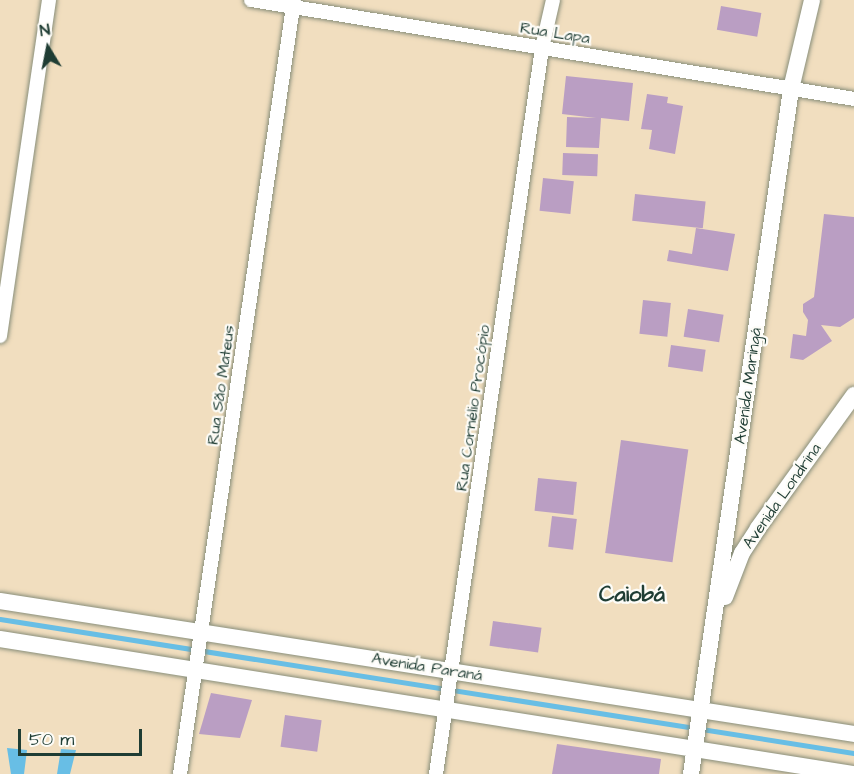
<!DOCTYPE html>
<meta charset="utf-8">
<style>
body{margin:0}
#map{position:relative;width:854px;height:774px;overflow:hidden;background:#f1debf;font-family:"Architects Daughter",sans-serif}
div>[style]{position:absolute}
.water>*{inset:0;background:#68bee5}
.stream>*{height:5px;margin:-2.5px;padding:0 2.5px;transform-origin:2.5px;border-radius:2.5px;background:#68bee5}
.building>*{inset:0;background:#ba9ec3;transform-origin:0 0}
.roads{filter:drop-shadow(0 0 2px #888e7a) drop-shadow(0 0 2px #888e7a)}
.minor>*{height:14px;margin:-7px;padding:0 7px;transform-origin:7px;border-radius:7px;background:#fff}
.tertiary>*{height:16px;margin:-8px;padding:0 8px;transform-origin:8px;border-radius:8px;background:#fff}
span{translate:-50% -50%;white-space:nowrap;text-align:center;line-height:1.15;-webkit-text-stroke:4.5px #fdfcf7;paint-order:stroke}
.street-label{font-size:16px;color:#1f3d34}
.district-label{font-size:22px;color:#1f3d34;font-weight:700}
.north{position:absolute;left:18px;top:18px;width:60px;height:60px;-webkit-text-stroke:4px #fdfcf7;paint-order:stroke;rotate:350deg;font-size:16px;font-weight:700;line-height:24px;text-align:center;color:#1f3d34}
.north::after{content:'';display:block;margin:auto;width:21px;height:27px;background:#1f3d34;clip-path:polygon(50% 0,100% 100%,50% 72%,0 100%)}
.scale{position:absolute;left:18px;top:729px;width:124px;height:27px;box-sizing:border-box;border:3px solid #1f3d34;border-top:0;padding-left:8px;font-size:18px;line-height:21px;white-space:nowrap;color:#1f3d34;-webkit-text-stroke:4px #fdfcf7;paint-order:stroke}
</style>
<div id="map">
<div class="water">
<i style="clip-path:polygon(7px 748px,27px 750px,24px 774px,11px 774px)"></i>
<i style="clip-path:polygon(61px 749px,76px 750px,70px 774px,57px 774px)"></i>
</div>
<div class="stream">
<i style="left:0;top:619px;width:864px;rotate:8.92deg"></i>
</div>
<div class="building">
<i style="left:721px;top:6px;width:41px;height:24px;rotate:10deg"></i>
<i style="clip-path:polygon(566px 76px,633px 83px,629px 121px,601px 118px,599px 148px,566px 147px,567px 117px,596px 118px,562px 114px)"></i>
<i style="clip-path:polygon(647px 94px,668px 97px,667px 103px,683px 106px,675px 154px,649px 149px,652px 130px,641px 129px)"></i>
<i style="left:563px;top:153px;width:35px;height:22px;rotate:2deg"></i>
<i style="left:543px;top:178px;width:31px;height:33px;rotate:6deg"></i>
<i style="left:635px;top:194px;width:71px;height:27px;rotate:6deg"></i>
<i style="clip-path:polygon(824px 214px,854px 217px,854px 318px,840px 327px,821px 325px,832px 341px,803px 360px,790px 358px,793px 334px,806px 336px,808px 320px,803px 312px,803px 304px,814px 297px)"></i>
<i style="clip-path:polygon(696px 228px,735px 234px,728px 271px,667px 261px,669px 250px,692px 254px)"></i>
<i style="left:643px;top:300px;width:28px;height:34px;rotate:6deg"></i>
<i style="left:688px;top:309px;width:36px;height:28px;rotate:9deg"></i>
<i style="left:671px;top:345px;width:35px;height:22px;rotate:8deg"></i>
<i style="left:621px;top:440px;width:68px;height:114px;rotate:8deg"></i>
<i style="left:538px;top:478px;width:39px;height:33px;rotate:6deg"></i>
<i style="left:552px;top:516px;width:25px;height:31px;rotate:7deg"></i>
<i style="left:493px;top:621px;width:49px;height:25px;rotate:8deg"></i>
<i style="clip-path:polygon(211px 693px,252px 700px,240px 738px,199px 734px)"></i>
<i style="left:285px;top:715px;width:37px;height:32px;rotate:8deg"></i>
<i style="clip-path:polygon(557px 744px,661px 759px,659px 774px,552px 774px)"></i>
</div>
<div class="roads">
<div class="minor">
<i style="left:251px;top:0;width:611px;rotate:9.32deg"></i>
<i style="left:0;top:336px;width:340px;rotate:-81.7deg"></i>
<i style="left:180px;top:774px;width:782px;rotate:-81.62deg"></i>
<i style="left:436px;top:774px;width:734px;rotate:-81.69deg"></i>
<i style="left:542px;top:48px;width:49px;rotate:-77.1deg"></i>
</div>
<div class="tertiary">
<i style="left:725px;top:597px;width:47px;rotate:-68.9deg"></i>
<i style="left:742px;top:553px;width:30px;rotate:-57deg"></i>
<i style="left:758px;top:528px;width:164px;rotate:-54.2deg"></i>
<i style="left:0;top:601px;width:864px;rotate:8.85deg"></i>
<i style="left:0;top:639px;width:863px;rotate:9deg"></i>
<i style="left:691px;top:774px;width:692px;rotate:-81.69deg"></i>
<i style="left:791px;top:89px;width:91px;rotate:-76.7deg"></i>
</div>
</div>
<div class="street-label">
<span style="left:555px;top:33px;rotate:9deg">Rua Lapa</span>
<span style="left:221px;top:385px;rotate:-82deg">Rua São Mateus</span>
<span style="left:748px;top:386px;rotate:-82deg">Avenida Maringá</span>
<span style="left:473px;top:408px;rotate:-82deg">Rua Cornélio Procópio</span>
<span style="left:782px;top:496px;rotate:-55deg">Avenida Londrina</span>
<span style="left:427px;top:667px;rotate:9deg">Avenida Paraná</span>
</div>
<div class="district-label">
<span style="left:632px;top:595px">Caiobá</span>
</div>
<div class="north">N</div>
<div class="scale">50 m</div>
</div>
